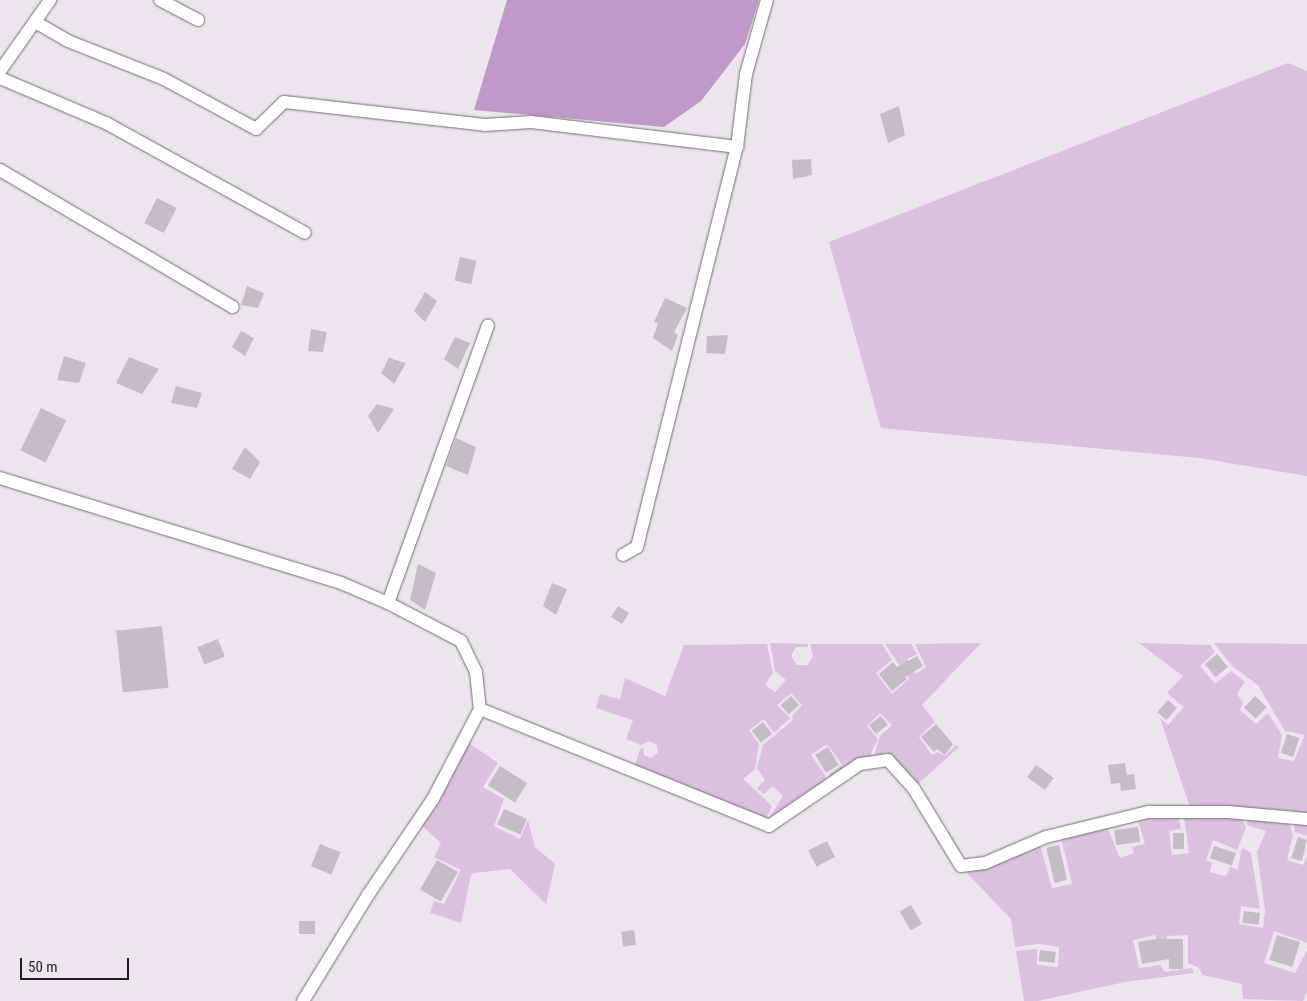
<!DOCTYPE html>
<style>
body{margin:0}
#map{position:relative;width:1307px;height:1001px;overflow:hidden;background:#ece5ed;font-family:"Roboto Condensed",sans-serif}
div>[style]{position:absolute}
.green>*{inset:0;background:#dbc1df}
.forest>*{inset:0;background:#bf99c7}
.building>*{inset:0;background:#c4bdc5;transform-origin:0 0}
.roads{filter:drop-shadow(0 0 1px #726c73) drop-shadow(0 0 1px #726c73)}
.minor>*{height:12px;margin:-6px;padding:0 6px;transform-origin:6px;border-radius:6px;background:#fff}
span{translate:-50% -50%;white-space:nowrap;text-align:center;line-height:1.15;-webkit-text-stroke:4px #ece5ed;paint-order:stroke}
.scale{position:absolute;left:20px;top:958px;width:109px;height:22px;box-sizing:border-box;border:2px solid #1f1d20;border-top:0;padding-left:6px;font-size:15px;line-height:18px;white-space:nowrap;color:#1f1d20;-webkit-text-stroke:4px #ece5ed;paint-order:stroke}
</style>
<div id="map">
<div class="green">
<i style="clip-path:polygon(1288px 63px,1307px 71px,1307px 476px,1199px 458px,881px 428px,829px 242px)"></i>
<i style="clip-path:polygon(770px 643px,808px 644px,808px 647px,796px 647px,791px 656px,797px 665px,807px 665px,813px 656px,810px 644px,882px 644px,892px 660px,876px 673px,892px 694px,909px 679px,885px 644px,911px 644px,917px 654px,907px 659px,916px 674px,926px 667px,915px 644px,981px 643px,922px 705px,935px 722px,919px 737px,932px 755px,938px 752px,945px 756px,956px 745px,959px 747px,917px 785px,888px 753px,874px 755px,880px 736px,892px 725px,880px 713px,867px 726px,878px 739px,870px 756px,830px 781px,829px 774px,842px 765px,827px 744px,811px 755px,825px 775px,827px 783px,768px 820px,783px 796px,773px 786px,764px 794px,757px 788px,765px 780px,757px 768px,763px 745px,793px 720px,792px 716px,802px 705px,791px 693px,777px 705px,790px 718px,774px 733px,764px 719px,749px 730px,759px 744px,755px 769px,743px 779px,772px 806px,764px 823px,633px 771px,640px 749px,643px 747px,644px 755px,651px 758px,658px 753px,657px 745px,649px 741px,641px 745px,626px 739px,633px 720px,596px 708px,600px 694px,620px 699px,625px 678px,665px 696px,684px 645px,767px 644px,773px 673px,765px 685px,775px 692px,786px 680px,775px 671px)"></i>
<i style="clip-path:polygon(1139px 643px,1210px 645px,1215px 652px,1200px 666px,1215px 684px,1231px 671px,1245px 682px,1237px 694px,1243px 702px,1240px 710px,1256px 724px,1268px 713px,1282px 735px,1278px 758px,1294px 761px,1305px 735px,1285px 731px,1258px 685px,1232px 666px,1214px 643px,1307px 644px,1307px 817px,1191px 810px,1160px 718px,1168px 725px,1184px 707px,1167px 693px,1183px 676px)"></i>
<i style="clip-path:polygon(469px 743px,498px 763px,483px 787px,504px 799px,494px 826px,520px 839px,528px 820px,535px 847px,555px 864px,546px 904px,510px 869px,474px 873px,471px 875px,461px 923px,430px 913px,434px 901px,444px 904px,461px 870px,434px 857px,441px 843px,420px 824px)"></i>
<i style="clip-path:polygon(1153px 816px,1178px 816px,1181px 829px,1169px 831px,1172px 855px,1189px 853px,1184px 817px,1242px 818px,1246px 828px,1237px 850px,1213px 840px,1206px 860px,1212px 863px,1210px 872px,1226px 876px,1230px 867px,1238px 870px,1241px 851px,1243px 848px,1251px 853px,1260px 909px,1241px 906px,1239px 924px,1263px 928px,1265px 911px,1257px 852px,1266px 831px,1247px 825px,1247px 817px,1289px 823px,1293px 835px,1287px 860px,1303px 865px,1307px 856px,1307px 943px,1274px 931px,1264px 963px,1295px 973px,1307px 950px,1307px 991px,1303px 1001px,1243px 999px,1242px 984px,1203px 975px,1198px 967px,1188px 963px,1188px 935px,1167px 936px,1165px 963px,1155px 935px,1133px 940px,1139px 968px,1160px 965px,1165px 972px,1192px 968px,1194px 973px,1125px 982px,1038px 1001px,1024px 1001px,1016px 951px,1037px 949px,1037px 965px,1058px 967px,1059px 947px,1039px 944px,1015px 947px,1011px 919px,965px 871px,1040px 845px,1052px 888px,1072px 884px,1061px 837px,1107px 827px,1120px 858px,1134px 853px,1132px 847px,1145px 844px,1138px 820px)"></i>
<i style="clip-path:polygon(1294px 822px,1307px 823px,1307px 836px,1295px 832px)"></i>
</div>
<div class="forest">
<i style="clip-path:polygon(507px 0,759px 0,745px 44px,701px 101px,664px 127px,474px 110px)"></i>
</div>
<div class="building">
<i style="clip-path:polygon(899px 106px,905px 135px,888px 143px,880px 114px)"></i>
<i style="clip-path:polygon(811px 159px,812px 175px,793px 179px,792px 160px)"></i>
<i style="left:157px;top:198px;width:22px;height:28px;rotate:27deg"></i>
<i style="left:460px;top:257px;width:17px;height:24px;rotate:13deg"></i>
<i style="clip-path:polygon(247px 286px,264px 293px,258px 308px,241px 305px)"></i>
<i style="clip-path:polygon(425px 292px,437px 301px,425px 322px,414px 311px)"></i>
<i style="clip-path:polygon(665px 298px,687px 308px,674px 332px,678px 335px,672px 351px,653px 338px,658px 323px,654px 322px)"></i>
<i style="clip-path:polygon(311px 329px,327px 332px,323px 352px,308px 351px)"></i>
<i style="clip-path:polygon(241px 331px,254px 338px,245px 356px,232px 347px)"></i>
<i style="clip-path:polygon(728px 335px,725px 354px,706px 353px,707px 336px)"></i>
<i style="clip-path:polygon(455px 337px,470px 343px,458px 369px,444px 359px)"></i>
<i style="clip-path:polygon(64px 356px,86px 363px,79px 383px,57px 380px)"></i>
<i style="clip-path:polygon(129px 357px,159px 369px,142px 394px,116px 383px)"></i>
<i style="clip-path:polygon(389px 358px,406px 363px,394px 384px,381px 373px)"></i>
<i style="clip-path:polygon(176px 386px,202px 393px,197px 408px,171px 403px)"></i>
<i style="clip-path:polygon(377px 404px,394px 409px,378px 433px,368px 416px)"></i>
<i style="left:41px;top:408px;width:28px;height:47px;rotate:26deg"></i>
<i style="clip-path:polygon(456px 438px,476px 447px,468px 475px,446px 466px)"></i>
<i style="clip-path:polygon(245px 447px,260px 462px,250px 479px,232px 469px)"></i>
<i style="clip-path:polygon(418px 564px,436px 573px,425px 610px,410px 600px)"></i>
<i style="clip-path:polygon(552px 583px,567px 589px,556px 615px,543px 606px)"></i>
<i style="left:618px;top:606px;width:13px;height:13px;rotate:32deg"></i>
<i style="left:162px;top:626px;width:62px;height:46px;rotate:84deg"></i>
<i style="left:218px;top:639px;width:19px;height:22px;rotate:69deg"></i>
<i style="left:1217px;top:654px;width:17px;height:16px;rotate:50deg"></i>
<i style="clip-path:polygon(917px 656px,923px 666px,905px 677px,907px 679px,892px 691px,879px 674px,893px 662px,897px 667px)"></i>
<i style="left:791px;top:696px;width:12px;height:14px;rotate:48deg"></i>
<i style="left:1255px;top:696px;width:16px;height:16px;rotate:43deg"></i>
<i style="left:1168px;top:700px;width:12px;height:16px;rotate:42deg"></i>
<i style="left:881px;top:716px;width:11px;height:15px;rotate:52deg"></i>
<i style="left:763px;top:722px;width:15px;height:14px;rotate:53deg"></i>
<i style="clip-path:polygon(936px 724px,953px 744px,945px 755px,937px 749px,934px 752px,921px 737px)"></i>
<i style="left:1287px;top:734px;width:13px;height:20px;rotate:18deg"></i>
<i style="left:828px;top:747px;width:21px;height:15px;rotate:59deg"></i>
<i style="clip-path:polygon(1125px 763px,1127px 775px,1134px 774px,1136px 789px,1121px 791px,1120px 783px,1111px 784px,1108px 765px)"></i>
<i style="left:1036px;top:765px;width:22px;height:15px;rotate:36deg"></i>
<i style="left:500px;top:766px;width:32px;height:23px;rotate:32deg"></i>
<i style="left:504px;top:809px;width:25px;height:17px;rotate:23deg"></i>
<i style="left:1138px;top:827px;width:15px;height:24px;rotate:82deg"></i>
<i style="left:1173px;top:833px;width:11px;height:16px"></i>
<i style="clip-path:polygon(1298px 837px,1307px 840px,1302px 861px,1291px 858px)"></i>
<i style="left:827px;top:841px;width:18px;height:21px;rotate:63deg"></i>
<i style="left:320px;top:844px;width:22px;height:24px;rotate:22deg"></i>
<i style="left:1059px;top:845px;width:36px;height:13px;rotate:77deg"></i>
<i style="left:1214px;top:846px;width:23px;height:13px;rotate:18deg"></i>
<i style="left:437px;top:860px;width:24px;height:34px;rotate:30deg"></i>
<i style="left:911px;top:905px;width:22px;height:13px;rotate:60deg"></i>
<i style="left:1244px;top:911px;width:16px;height:12px;rotate:7deg"></i>
<i style="left:299px;top:921px;width:16px;height:13px"></i>
<i style="left:634px;top:930px;width:15px;height:13px;rotate:82deg"></i>
<i style="left:1277px;top:935px;width:24px;height:26px;rotate:17deg"></i>
<i style="clip-path:polygon(1156px 939px,1183px 939px,1183px 969px,1169px 969px,1169px 959px,1142px 964px,1138px 942px)"></i>
<i style="left:1040px;top:950px;width:16px;height:11px;rotate:7deg"></i>
</div>
<div class="roads">
<div class="minor">
<i style="left:160px;top:0;width:43px;rotate:27.8deg"></i>
<i style="left:37px;top:23px;width:36px;rotate:30deg"></i>
<i style="left:68px;top:41px;width:103px;rotate:21.6deg"></i>
<i style="left:164px;top:79px;width:105px;rotate:28.5deg"></i>
<i style="left:256px;top:129px;width:39px;rotate:-44deg"></i>
<i style="left:284px;top:102px;width:202px;rotate:6.5deg"></i>
<i style="left:485px;top:125px;width:46px;rotate:-3.7deg"></i>
<i style="left:531px;top:122px;width:208px;rotate:6.9deg"></i>
<i style="left:0;top:71px;width:87px;rotate:-54.8deg"></i>
<i style="left:0;top:78px;width:115px;rotate:23deg"></i>
<i style="left:106px;top:123px;width:227px;rotate:28.9deg"></i>
<i style="left:0;top:170px;width:270px;rotate:30.5deg"></i>
<i style="left:0;top:478px;width:357px;rotate:17.1deg"></i>
<i style="left:341px;top:583px;width:51px;rotate:23.1deg"></i>
<i style="left:388px;top:603px;width:82px;rotate:27.5deg"></i>
<i style="left:461px;top:641px;width:34px;rotate:64deg"></i>
<i style="left:476px;top:672px;width:37px;rotate:84deg"></i>
<i style="left:480px;top:709px;width:312px;rotate:22deg"></i>
<i style="left:769px;top:826px;width:110px;rotate:-34.3deg"></i>
<i style="left:860px;top:764px;width:28px;rotate:-8deg"></i>
<i style="left:888px;top:760px;width:39px;rotate:48deg"></i>
<i style="left:914px;top:789px;width:90px;rotate:58.6deg"></i>
<i style="left:961px;top:866px;width:24px;rotate:-7deg"></i>
<i style="left:985px;top:863px;width:66px;rotate:-23.1deg"></i>
<i style="left:1046px;top:837px;width:105px;rotate:-13.8deg"></i>
<i style="left:1148px;top:812px;width:80px"></i>
<i style="left:1228px;top:812px;width:79px;rotate:5.1deg"></i>
<i style="left:623px;top:555px;width:16px;rotate:-30deg"></i>
<i style="left:637px;top:547px;width:412px;rotate:-76deg"></i>
<i style="left:737px;top:147px;width:74px;rotate:-83deg"></i>
<i style="left:746px;top:74px;width:77px;rotate:-74.2deg"></i>
<i style="left:388px;top:603px;width:295px;rotate:-70.2deg"></i>
<i style="left:303px;top:1001px;width:124px;rotate:-58.5deg"></i>
<i style="left:368px;top:895px;width:116px;rotate:-55.9deg"></i>
<i style="left:433px;top:799px;width:102px;rotate:-62.4deg"></i>
</div>
</div>
<div class="scale">50 m</div>
</div>
